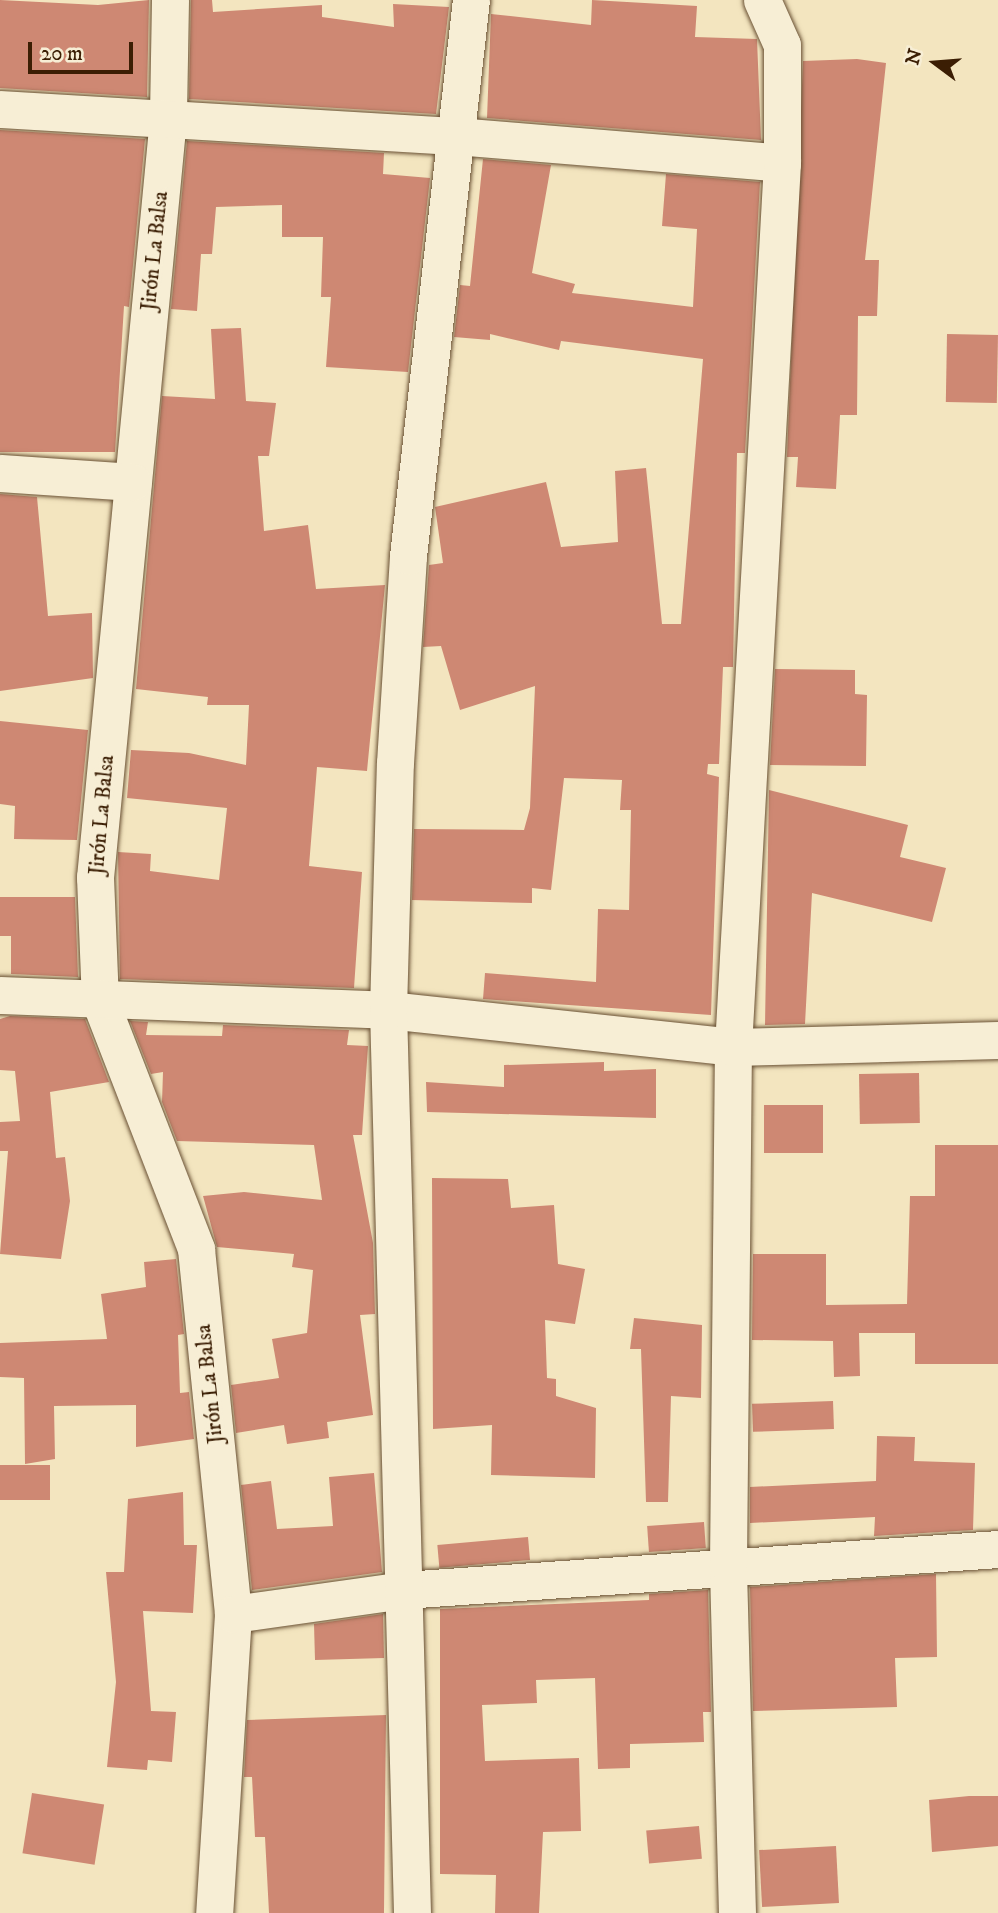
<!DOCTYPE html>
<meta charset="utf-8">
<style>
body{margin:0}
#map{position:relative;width:998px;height:1913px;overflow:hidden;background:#f3e5bf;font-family:"IM FELL DW Pica",serif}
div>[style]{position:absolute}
.building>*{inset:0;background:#ce8873;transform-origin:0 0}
.roads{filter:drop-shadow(0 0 2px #695033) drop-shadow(0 0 2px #695033)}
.minor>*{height:37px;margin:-18.5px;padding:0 18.5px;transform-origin:18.5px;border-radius:18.5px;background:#f7eed5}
span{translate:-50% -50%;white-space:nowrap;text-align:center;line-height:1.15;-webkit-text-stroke:7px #f7eed5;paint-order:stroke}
.street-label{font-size:21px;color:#3b1e04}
.north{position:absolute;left:900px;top:28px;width:70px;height:70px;-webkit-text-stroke:5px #f7eed5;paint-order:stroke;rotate:286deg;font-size:19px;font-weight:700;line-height:28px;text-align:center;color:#3b1e04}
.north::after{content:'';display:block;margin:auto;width:24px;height:32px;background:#3b1e04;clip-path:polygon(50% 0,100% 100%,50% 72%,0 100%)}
.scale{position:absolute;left:28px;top:42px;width:105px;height:32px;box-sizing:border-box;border:4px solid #3b1e04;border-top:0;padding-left:9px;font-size:21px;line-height:24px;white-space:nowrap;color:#3b1e04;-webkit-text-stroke:5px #f7eed5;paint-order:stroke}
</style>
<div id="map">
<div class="building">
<i style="clip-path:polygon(0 0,98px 5px,149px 0,147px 97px,0 88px)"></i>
<i style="clip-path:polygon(191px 0,212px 0,213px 12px,322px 5px,322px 17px,394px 27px,393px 4px,449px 7px,436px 114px,189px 99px)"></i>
<i style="clip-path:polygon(592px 0,697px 6px,695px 37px,757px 39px,761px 140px,487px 118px,491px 14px,591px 25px)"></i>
<i style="clip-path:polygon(857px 59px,886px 63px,865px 260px,879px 260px,877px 316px,858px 316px,857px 415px,840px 415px,836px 489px,796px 487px,798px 457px,787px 457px,803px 61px)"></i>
<i style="clip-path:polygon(0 130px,145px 139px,129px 307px,124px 306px,115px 452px,0 452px)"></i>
<i style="clip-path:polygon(187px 141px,384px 153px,383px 174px,430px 178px,408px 372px,326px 367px,331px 297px,321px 297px,323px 237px,282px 237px,282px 205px,216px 207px,212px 254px,201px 254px,197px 311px,171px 309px)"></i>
<i style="clip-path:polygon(483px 159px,551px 165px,532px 273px,575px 284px,572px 293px,693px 307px,697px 229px,662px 226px,666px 174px,760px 182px,745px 453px,737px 453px,733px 667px,723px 667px,719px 764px,708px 764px,707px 774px,719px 777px,711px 1015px,483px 999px,485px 973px,596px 982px,598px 909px,629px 910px,631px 810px,620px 810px,622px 780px,564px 778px,551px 890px,532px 888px,532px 903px,412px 900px,414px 829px,524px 830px,530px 808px,535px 686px,460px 710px,441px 646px,423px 647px,429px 565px,443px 563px,435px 507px,546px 482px,561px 547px,618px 542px,615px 471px,646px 468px,662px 624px,681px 624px,703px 359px,561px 341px,559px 350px,490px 334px,490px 340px,454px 337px,460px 285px,470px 286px)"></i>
<i style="clip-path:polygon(241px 328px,246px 401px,276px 403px,269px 456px,258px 456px,264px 531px,308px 525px,316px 589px,385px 585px,367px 771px,317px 767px,309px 866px,362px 872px,354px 988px,120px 979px,118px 852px,151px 854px,150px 871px,219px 880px,227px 808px,127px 798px,131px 750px,189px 753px,246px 765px,249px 705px,207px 705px,208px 697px,136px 689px,162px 396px,215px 399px,211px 329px)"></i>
<i style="left:947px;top:334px;width:51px;height:68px;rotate:1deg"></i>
<i style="clip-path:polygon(0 494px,37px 497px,48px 616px,92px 613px,93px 678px,0 691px)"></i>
<i style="clip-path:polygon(775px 669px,855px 670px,855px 694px,867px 695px,866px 766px,770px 765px)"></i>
<i style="clip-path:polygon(0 721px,88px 730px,77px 840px,14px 839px,15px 806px,0 804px)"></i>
<i style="clip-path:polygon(769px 790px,908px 825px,900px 857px,946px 868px,932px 922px,812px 893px,805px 1024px,765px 1025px)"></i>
<i style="clip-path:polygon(0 897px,75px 897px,78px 977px,11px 974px,11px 936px,0 936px)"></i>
<i style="clip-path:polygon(10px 1016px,85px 1019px,109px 1082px,50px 1092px,56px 1158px,65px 1157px,70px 1201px,61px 1259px,0 1254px,8px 1151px,0 1151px,0 1122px,20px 1121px,15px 1071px,0 1070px,0 1019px)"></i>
<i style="clip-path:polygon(130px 1021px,148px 1022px,146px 1035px,222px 1036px,223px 1025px,349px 1030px,347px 1045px,368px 1046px,362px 1135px,353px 1135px,373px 1243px,375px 1314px,360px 1315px,373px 1415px,327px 1422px,329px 1438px,287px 1444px,284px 1425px,236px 1433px,231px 1385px,279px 1378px,272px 1339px,307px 1333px,313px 1270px,292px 1267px,294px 1254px,217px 1247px,203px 1196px,244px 1192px,322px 1200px,314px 1145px,177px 1141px,162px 1102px,163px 1072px,151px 1074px)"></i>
<i style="clip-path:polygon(604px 1062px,604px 1071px,656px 1069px,656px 1118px,427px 1112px,426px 1082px,504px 1087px,504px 1065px)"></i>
<i style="left:919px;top:1073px;width:50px;height:60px;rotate:89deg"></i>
<i style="left:823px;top:1105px;width:48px;height:59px;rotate:90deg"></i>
<i style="clip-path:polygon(935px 1145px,998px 1145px,998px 1364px,915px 1364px,915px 1333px,859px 1333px,860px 1376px,834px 1377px,833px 1341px,752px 1340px,753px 1254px,826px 1254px,826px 1305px,907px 1304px,910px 1196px,935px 1196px)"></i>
<i style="clip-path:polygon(432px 1178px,508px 1179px,511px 1208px,554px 1205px,558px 1264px,585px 1269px,575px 1324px,545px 1320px,547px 1378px,556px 1379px,556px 1396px,596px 1408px,595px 1478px,491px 1475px,492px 1425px,433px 1429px)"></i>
<i style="clip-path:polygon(176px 1259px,184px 1334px,178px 1335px,180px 1393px,189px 1392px,194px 1439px,136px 1447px,136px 1405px,54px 1406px,55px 1459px,25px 1464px,24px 1378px,0 1377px,0 1343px,107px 1339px,101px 1294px,146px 1287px,144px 1262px)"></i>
<i style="clip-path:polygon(634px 1318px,702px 1325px,701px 1398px,671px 1396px,668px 1502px,646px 1502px,641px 1349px,630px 1349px)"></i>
<i style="left:833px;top:1401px;width:28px;height:81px;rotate:88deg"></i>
<i style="clip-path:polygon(877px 1436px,915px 1437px,914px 1461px,975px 1463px,973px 1530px,874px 1536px,875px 1517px,750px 1523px,750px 1487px,876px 1481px)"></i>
<i style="left:0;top:1465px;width:50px;height:35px"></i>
<i style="clip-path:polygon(374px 1473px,382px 1572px,252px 1590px,241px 1485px,271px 1481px,277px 1529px,333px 1526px,329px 1477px)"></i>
<i style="clip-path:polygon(183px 1492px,184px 1545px,197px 1545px,193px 1613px,143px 1611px,151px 1711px,176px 1712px,172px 1762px,148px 1760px,147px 1770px,107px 1767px,116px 1682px,106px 1572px,124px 1572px,128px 1499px)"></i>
<i style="left:704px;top:1522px;width:26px;height:57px;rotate:86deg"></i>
<i style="left:528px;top:1537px;width:23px;height:91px;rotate:85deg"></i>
<i style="clip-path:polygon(936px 1574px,937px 1657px,895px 1658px,897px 1707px,753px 1711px,750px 1587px)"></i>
<i style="clip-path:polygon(708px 1590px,711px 1712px,703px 1712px,704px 1742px,630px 1744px,630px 1768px,598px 1769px,595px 1678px,536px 1680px,537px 1703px,482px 1705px,485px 1761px,579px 1758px,581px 1831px,543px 1832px,539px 1913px,495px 1913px,496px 1875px,440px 1874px,440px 1609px,649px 1600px,649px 1594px)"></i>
<i style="clip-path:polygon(383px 1614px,384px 1658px,315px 1660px,314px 1624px)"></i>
<i style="clip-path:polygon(386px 1715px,384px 1913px,269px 1913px,265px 1837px,255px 1837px,252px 1777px,244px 1777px,247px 1720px)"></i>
<i style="left:32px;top:1793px;width:73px;height:61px;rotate:9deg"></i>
<i style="clip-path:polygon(969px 1796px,998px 1796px,998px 1846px,932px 1852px,929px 1800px)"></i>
<i style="left:699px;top:1826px;width:33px;height:53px;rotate:85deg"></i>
<i style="left:836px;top:1846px;width:57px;height:77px;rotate:87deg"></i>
</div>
<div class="roads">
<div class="minor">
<i style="left:170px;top:0;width:118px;rotate:91deg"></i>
<i style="left:168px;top:118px;width:763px;rotate:95.49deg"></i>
<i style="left:95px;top:877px;width:124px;rotate:87.7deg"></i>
<i style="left:100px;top:1001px;width:266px;rotate:68.8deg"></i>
<i style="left:196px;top:1249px;width:367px;rotate:84.2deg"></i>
<i style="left:233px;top:1614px;width:300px;rotate:93.6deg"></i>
<i style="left:0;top:109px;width:457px;rotate:3.4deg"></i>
<i style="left:456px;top:136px;width:327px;rotate:4.7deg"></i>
<i style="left:0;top:473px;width:133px;rotate:3.9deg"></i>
<i style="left:0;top:995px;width:388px;rotate:2.2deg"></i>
<i style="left:388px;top:1010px;width:347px;rotate:6.1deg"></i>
<i style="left:733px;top:1047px;width:265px;rotate:-1.5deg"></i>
<i style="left:233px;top:1614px;width:172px;rotate:-8deg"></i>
<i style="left:403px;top:1590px;width:596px;rotate:-3.94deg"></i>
<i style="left:412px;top:1913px;width:903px;rotate:-91.52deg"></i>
<i style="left:388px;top:1010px;width:247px;rotate:-88.4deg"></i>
<i style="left:395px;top:763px;width:207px;rotate:-86.4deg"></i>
<i style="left:408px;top:556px;width:560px;rotate:-83.54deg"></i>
<i style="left:737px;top:1913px;width:349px;rotate:-91.5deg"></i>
<i style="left:728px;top:1564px;width:517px;rotate:-89.45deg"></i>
<i style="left:733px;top:1047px;width:885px;rotate:-86.83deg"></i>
<i style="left:782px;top:163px;width:118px;rotate:-90deg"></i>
<i style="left:782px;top:45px;width:49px;rotate:-114deg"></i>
</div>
</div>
<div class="street-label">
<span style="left:155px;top:251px;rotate:-84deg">Jirón La Balsa</span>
<span style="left:102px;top:815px;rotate:-85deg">Jirón La Balsa</span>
<span style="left:210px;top:1384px;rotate:-96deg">Jirón La Balsa</span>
</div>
<div class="north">N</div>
<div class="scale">20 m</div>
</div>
